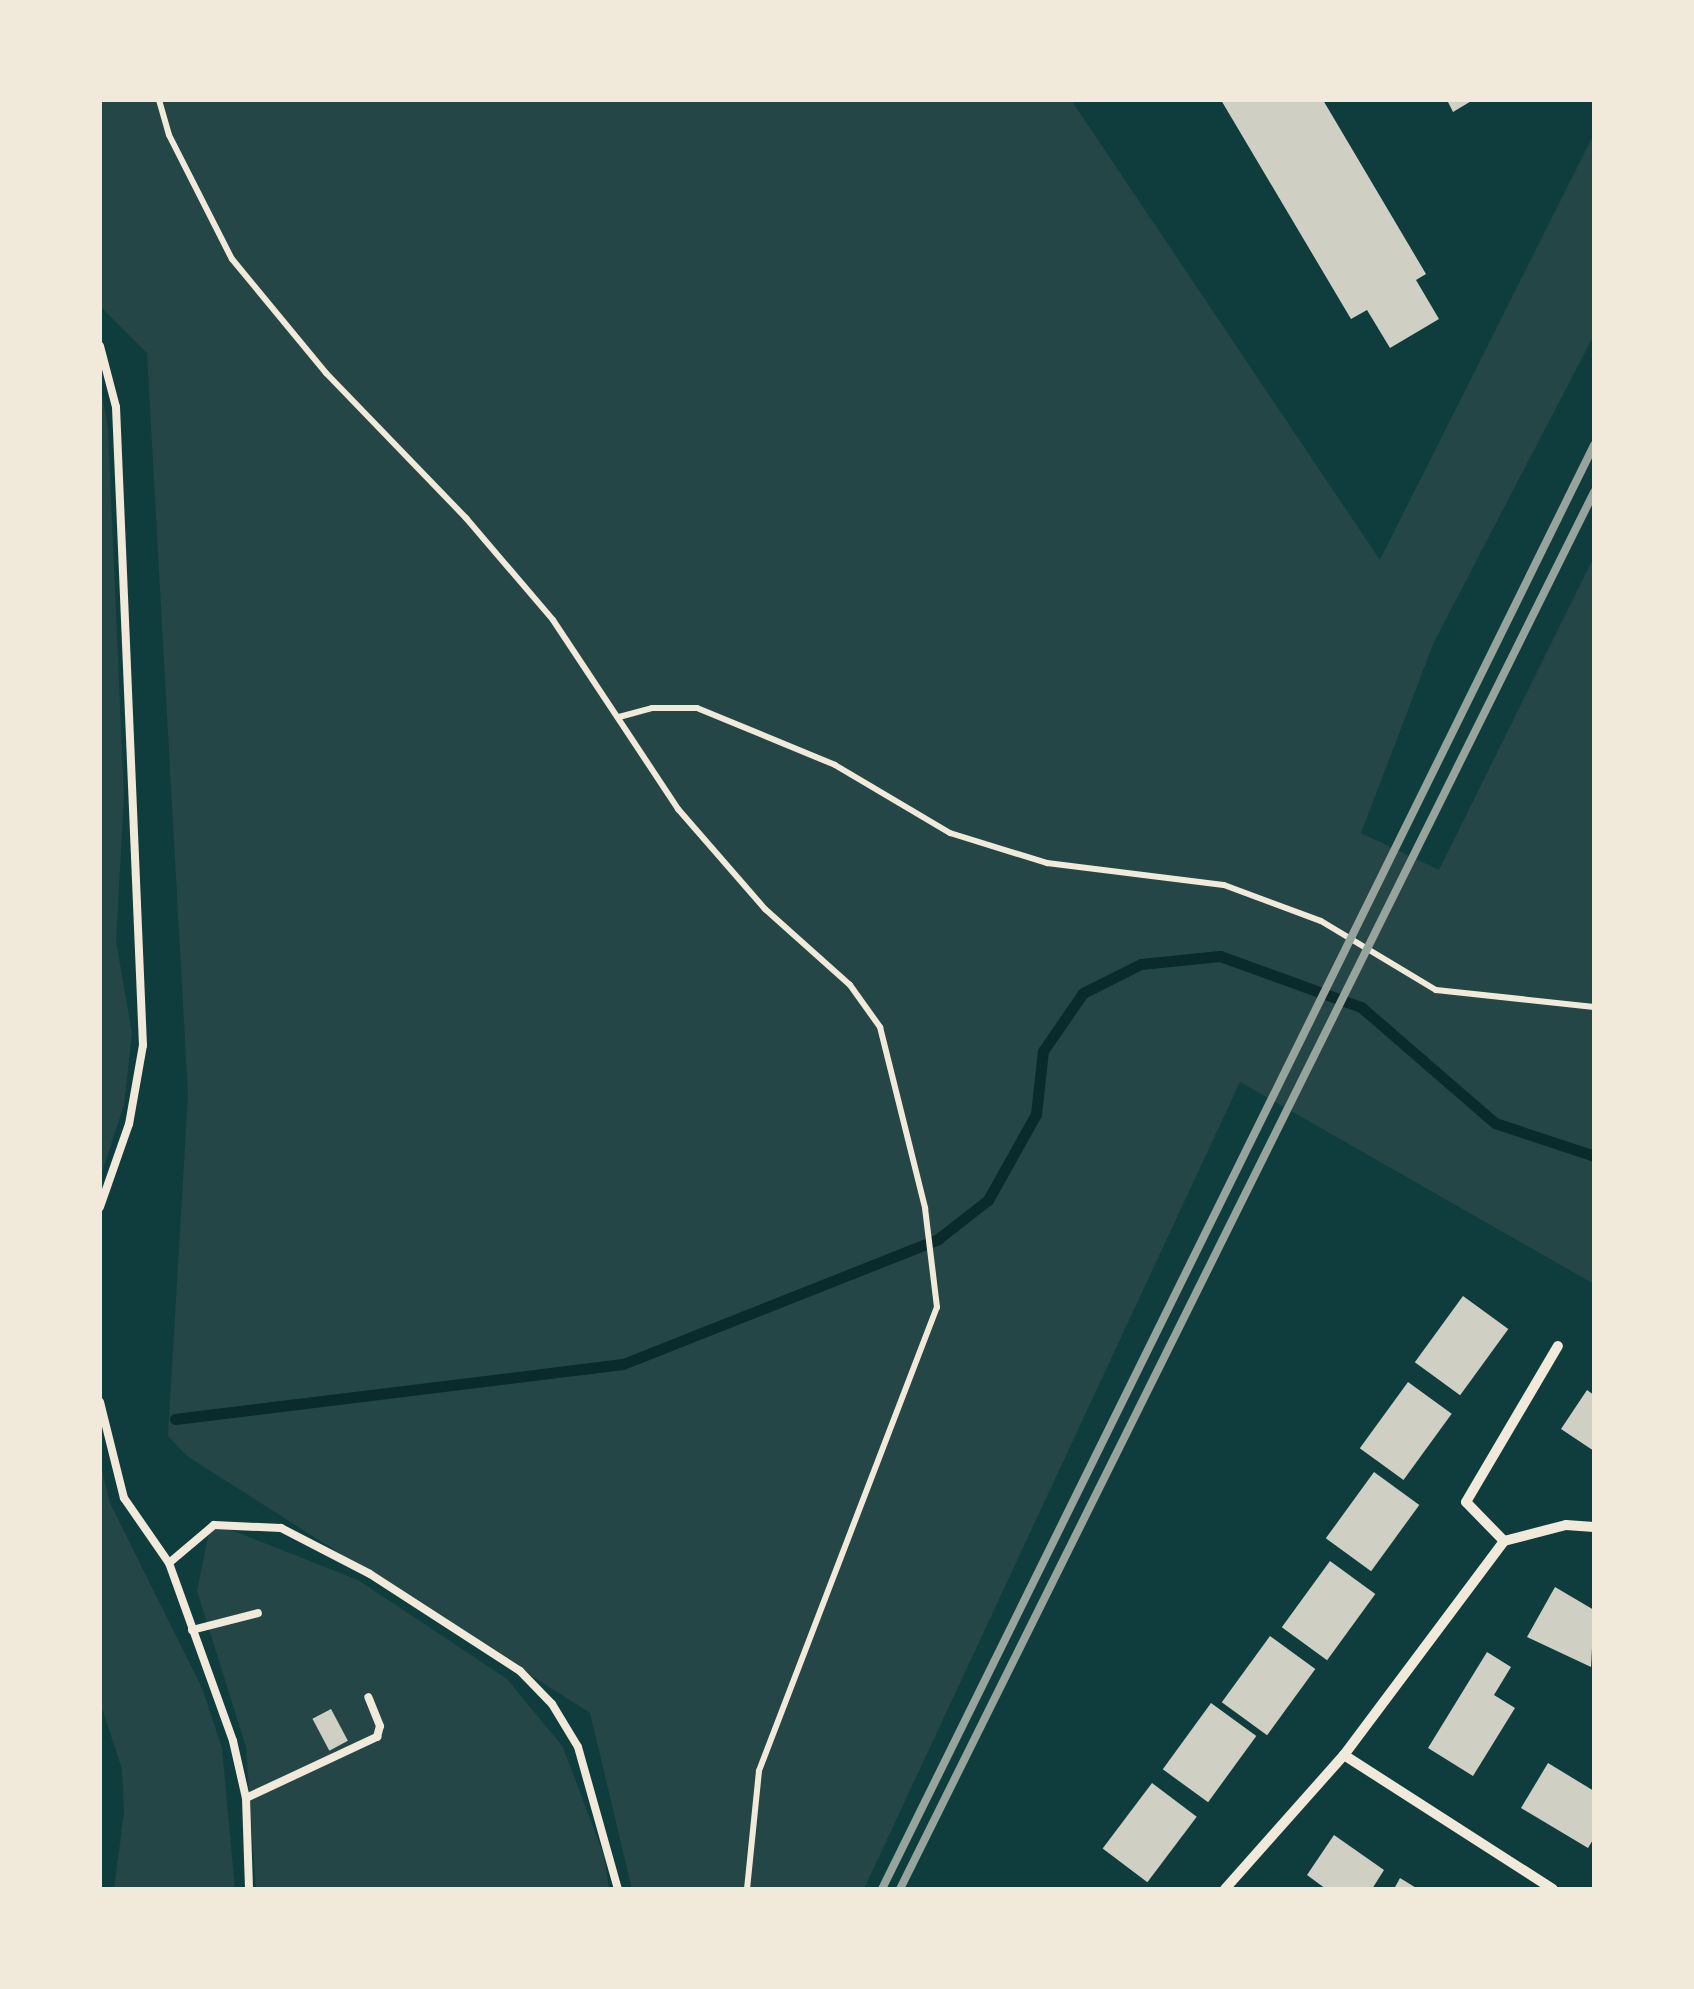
<!DOCTYPE html>
<style>
body{margin:0}
#map{position:relative;width:1694px;height:1989px;overflow:hidden;background:#0f3d3e;font-family:Bitter,serif}
div>[style]{position:absolute}
.green>*{inset:0;background:#244646}
.stream>*{height:11px;margin:-5.5px;padding:0 5.5px;transform-origin:5.5px;border-radius:5.5px;background:#0a2a2b}
.building>*{inset:0;background:#cfcfc3;transform-origin:0 0}
.path>*{height:6px;margin:-3px;padding:0 3px;transform-origin:3px;border-radius:3px;background:#f1e9da}
.service>*{height:8px;margin:-4px;padding:0 4px;transform-origin:4px;border-radius:4px;background:#f1e9da}
.minor>*{height:10px;margin:-5px;padding:0 5px;transform-origin:5px;border-radius:5px;background:#f1e9da}
.rail>*{height:8px;margin:-4px;padding:0 4px;transform-origin:4px;border-radius:4px;background:#97a49c}
span{translate:-50% -50%;white-space:nowrap;text-align:center;line-height:1.15;-webkit-text-stroke:10px #f1e9da;paint-order:stroke}
.frame{position:absolute;inset:0;border:102px solid #f1e9da;pointer-events:none}
</style>
<div id="map">
<div class="green">
<i style="clip-path:polygon(100px 100px,1071px 100px,1380px 560px,1594px 134px,1594px 335px,1434px 642px,1361px 833px,1439px 870px,1594px 557px,1594px 1284px,1240px 1082px,864px 1889px,632px 1889px,590px 1713px,187px 1456px,168px 1436px,188px 1095px,147px 353px,100px 306px)"></i>
<i style="clip-path:polygon(100px 383px,108px 428px,124px 797px,116px 941px,132px 1033px,124px 1105px,100px 1178px)"></i>
<i style="clip-path:polygon(100px 1463px,110px 1503px,202px 1688px,222px 1748px,235px 1889px,114px 1889px,124px 1813px,122px 1769px,100px 1702px)"></i>
<i style="clip-path:polygon(211px 1522px,358px 1580px,507px 1679px,563px 1747px,604px 1856px,609px 1889px,256px 1889px,246px 1747px,197px 1591px)"></i>
</div>
<div class="stream">
<i style="left:175px;top:1419px;width:451px;rotate:-7deg"></i>
<i style="left:623px;top:1364px;width:339px;rotate:-21.6deg"></i>
<i style="left:938px;top:1239px;width:63px;rotate:-38deg"></i>
<i style="left:988px;top:1200px;width:98px;rotate:-60.8deg"></i>
<i style="left:1036px;top:1114px;width:63px;rotate:-83.7deg"></i>
<i style="left:1043px;top:1051px;width:70px;rotate:-55.4deg"></i>
<i style="left:1083px;top:993px;width:65px;rotate:-26.6deg"></i>
<i style="left:1141px;top:964px;width:79px;rotate:-5.8deg"></i>
<i style="left:1220px;top:956px;width:150px;rotate:19.9deg"></i>
<i style="left:1361px;top:1007px;width:177px;rotate:40.9deg"></i>
<i style="left:1495px;top:1123px;width:104px;rotate:18.4deg"></i>
</div>
<div class="building">
<i style="clip-path:polygon(1221px 100px,1323px 100px,1426px 274px,1416px 280px,1439px 319px,1390px 348px,1367px 310px,1351px 319px)"></i>
<i style="clip-path:polygon(1447px 100px,1473px 100px,1453px 112px)"></i>
<i style="left:1463px;top:1296px;width:56px;height:82px;rotate:36deg"></i>
<i style="left:1408px;top:1382px;width:54px;height:82px;rotate:36deg"></i>
<i style="clip-path:polygon(1587px 1390px,1594px 1395px,1594px 1451px,1561px 1429px)"></i>
<i style="left:1374px;top:1472px;width:56px;height:82px;rotate:36deg"></i>
<i style="left:1330px;top:1561px;width:56px;height:82px;rotate:36deg"></i>
<i style="clip-path:polygon(1555px 1587px,1594px 1610px,1591px 1667px,1527px 1637px)"></i>
<i style="left:1270px;top:1636px;width:56px;height:82px;rotate:36deg"></i>
<i style="clip-path:polygon(1487px 1652px,1511px 1667px,1494px 1695px,1515px 1708px,1473px 1776px,1428px 1748px)"></i>
<i style="left:1211px;top:1703px;width:56px;height:82px;rotate:36deg"></i>
<i style="left:331px;top:1709px;width:36px;height:21px;rotate:62deg"></i>
<i style="clip-path:polygon(1548px 1763px,1594px 1791px,1594px 1838px,1588px 1848px,1521px 1808px)"></i>
<i style="left:1152px;top:1783px;width:56px;height:82px;rotate:37deg"></i>
<i style="clip-path:polygon(1334px 1835px,1384px 1870px,1372px 1889px,1326px 1889px,1307px 1875px)"></i>
<i style="clip-path:polygon(1400px 1878px,1418px 1889px,1394px 1889px)"></i>
</div>
<div class="path">
<i style="left:159px;top:100px;width:36px;rotate:74deg"></i>
<i style="left:169px;top:135px;width:139px;rotate:63.1deg"></i>
<i style="left:232px;top:259px;width:148px;rotate:50.5deg"></i>
<i style="left:326px;top:373px;width:202px;rotate:46deg"></i>
<i style="left:466px;top:518px;width:134px;rotate:49.5deg"></i>
<i style="left:553px;top:620px;width:227px;rotate:56.5deg"></i>
<i style="left:678px;top:809px;width:133px;rotate:49deg"></i>
<i style="left:765px;top:909px;width:114px;rotate:41.8deg"></i>
<i style="left:850px;top:985px;width:52px;rotate:54.5deg"></i>
<i style="left:880px;top:1027px;width:187px;rotate:76deg"></i>
<i style="left:925px;top:1208px;width:100px;rotate:83.1deg"></i>
<i style="left:937px;top:1307px;width:497px;rotate:111deg"></i>
<i style="left:759px;top:1771px;width:119px;rotate:95.8deg"></i>
<i style="left:619px;top:717px;width:34px;rotate:-15deg"></i>
<i style="left:652px;top:708px;width:45px"></i>
<i style="left:697px;top:708px;width:149px;rotate:22.4deg"></i>
<i style="left:835px;top:765px;width:134px;rotate:30.6deg"></i>
<i style="left:950px;top:833px;width:102px;rotate:17.2deg"></i>
<i style="left:1047px;top:863px;width:178px;rotate:7.1deg"></i>
<i style="left:1224px;top:885px;width:103px;rotate:20.4deg"></i>
<i style="left:1321px;top:921px;width:134px;rotate:31deg"></i>
<i style="left:1436px;top:990px;width:159px;rotate:6.1deg"></i>
</div>
<div class="service">
<i style="left:100px;top:346px;width:63px;rotate:75.3deg"></i>
<i style="left:116px;top:407px;width:639px;rotate:87.58deg"></i>
<i style="left:143px;top:1045px;width:80px;rotate:100deg"></i>
<i style="left:129px;top:1124px;width:88px;rotate:109.3deg"></i>
<i style="left:100px;top:1402px;width:99px;rotate:76deg"></i>
<i style="left:124px;top:1498px;width:79px;rotate:55.3deg"></i>
<i style="left:169px;top:1563px;width:189px;rotate:70.2deg"></i>
<i style="left:233px;top:1741px;width:58px;rotate:77.2deg"></i>
<i style="left:246px;top:1798px;width:91px;rotate:88.1deg"></i>
<i style="left:169px;top:1563px;width:59px;rotate:-40.2deg"></i>
<i style="left:214px;top:1525px;width:67px;rotate:2.6deg"></i>
<i style="left:281px;top:1528px;width:100px;rotate:27.3deg"></i>
<i style="left:370px;top:1574px;width:179px;rotate:32.9deg"></i>
<i style="left:520px;top:1671px;width:46px;rotate:45.9deg"></i>
<i style="left:552px;top:1704px;width:50px;rotate:58.8deg"></i>
<i style="left:578px;top:1747px;width:148px;rotate:74.3deg"></i>
<i style="left:192px;top:1630px;width:68px;rotate:-14.4deg"></i>
<i style="left:246px;top:1798px;width:145px;rotate:-25deg"></i>
<i style="left:377px;top:1737px;width:11px;rotate:-75deg"></i>
<i style="left:380px;top:1726px;width:31px;rotate:-112deg"></i>
</div>
<div class="minor">
<i style="left:1504px;top:1541px;width:54px;rotate:-134.3deg"></i>
<i style="left:1466px;top:1502px;width:181px;rotate:-59.5deg"></i>
<i style="left:1344px;top:1755px;width:248px;rotate:32.7deg"></i>
<i style="left:1225px;top:1889px;width:179px;rotate:-48.4deg"></i>
<i style="left:1344px;top:1755px;width:267px;rotate:-53.2deg"></i>
<i style="left:1504px;top:1541px;width:64px;rotate:-14.5deg"></i>
<i style="left:1566px;top:1525px;width:28px;rotate:4deg"></i>
</div>
<div class="rail">
<i style="left:882px;top:1889px;width:1610px;rotate:-63.75deg"></i>
<i style="left:900px;top:1889px;width:1560px;rotate:-63.58deg"></i>
</div>
<div class="frame"></div>
</div>
